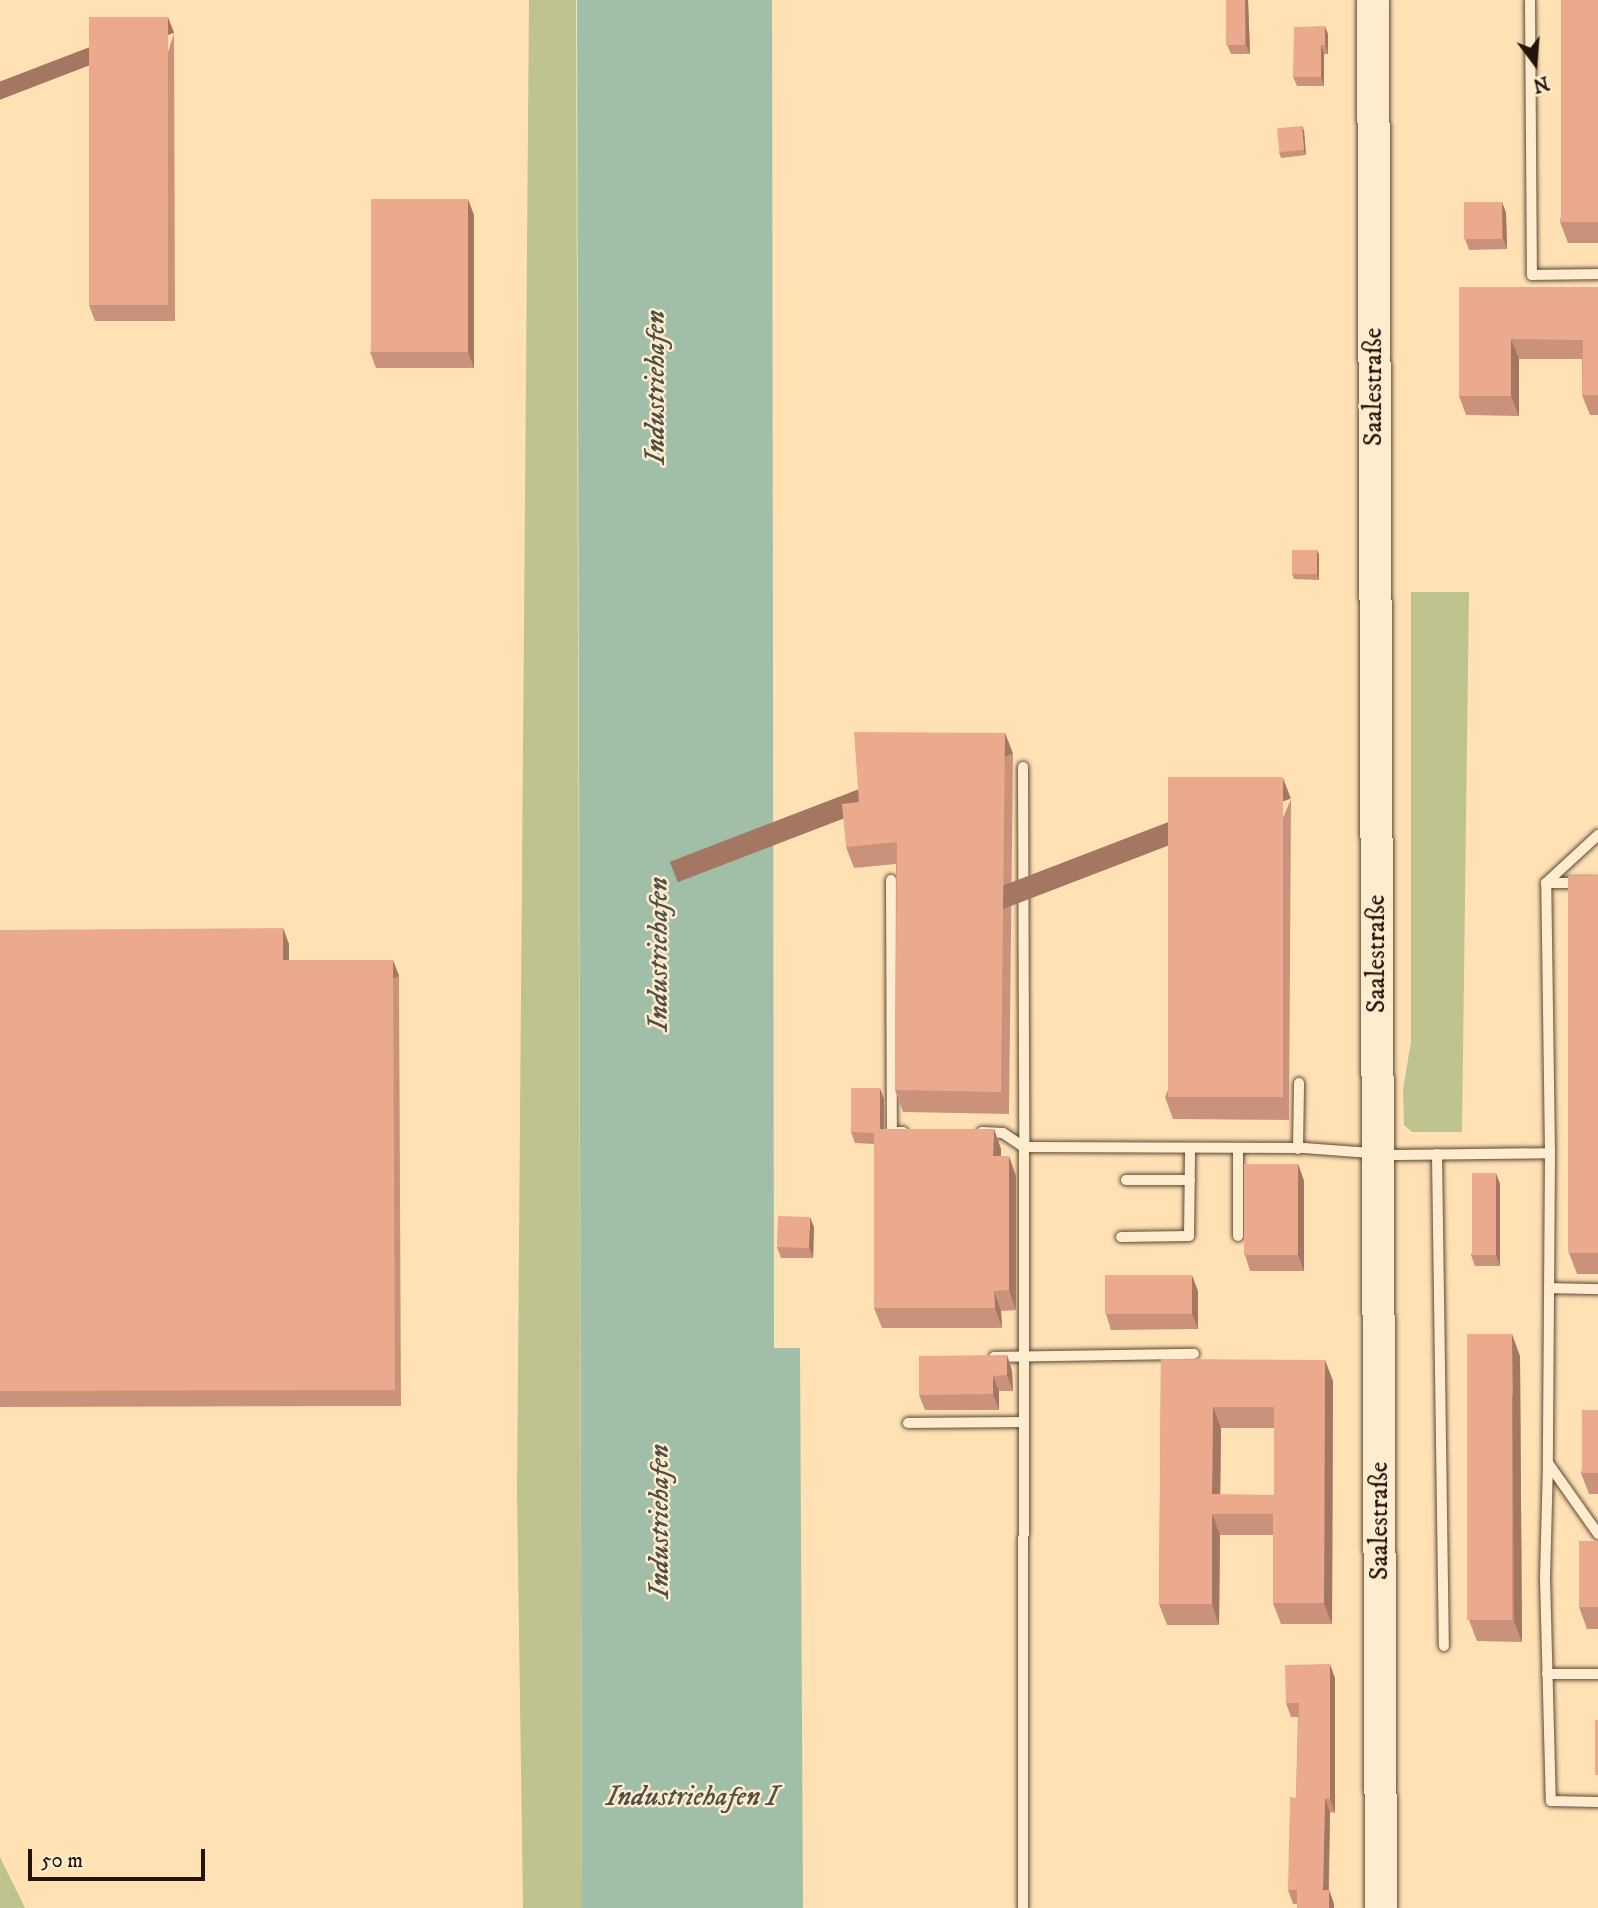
<!DOCTYPE html>
<meta charset="utf-8">
<style>
body{margin:0}
#map{position:relative;width:1598px;height:1908px;overflow:hidden;background:#ffe1b4;font-family:"IM FELL DW Pica",serif}
div>[style]{position:absolute}
.green>*{inset:0;background:#bec38f}
.water>*{inset:0;background:#a1bea9}
.roads{filter:drop-shadow(0 0 2px #5a4836) drop-shadow(0 0 2px #5a4836)}
.service>*{height:10px;margin:-5px;padding:0 5px;transform-origin:5px;border-radius:5px;background:#ffecce}
.secondary>*{height:32px;margin:-16px;padding:0 16px;transform-origin:16px;border-radius:16px;background:#ffecce}
.wall>*{inset:0;background:#ca927a}
.shaded-wall>*{inset:0;background:#a47763;transform-origin:0 0}
.building>*{inset:0;background:#ebaa8e;transform-origin:0 0}
span{translate:-50% -50%;white-space:nowrap;text-align:center;line-height:1.15;-webkit-text-stroke:5px #ffecce;paint-order:stroke}
.street-label{font-size:26px;color:#23150c}
.water-label{font-size:28px;color:#4f5043;font-style:italic}
.north{position:absolute;left:1500px;top:28px;width:70px;height:70px;-webkit-text-stroke:5px #ffecce;paint-order:stroke;rotate:164deg;font-size:19px;font-weight:700;line-height:28px;text-align:center;color:#23150c}
.north::after{content:'';display:block;margin:auto;width:24px;height:32px;background:#23150c;clip-path:polygon(50% 0,100% 100%,50% 72%,0 100%)}
.scale{position:absolute;left:28px;top:1849px;width:177px;height:32px;box-sizing:border-box;border:4px solid #23150c;border-top:0;padding-left:9px;font-size:21px;line-height:24px;white-space:nowrap;color:#23150c;-webkit-text-stroke:5px #ffecce;paint-order:stroke}
</style>
<div id="map">
<div class="green">
<i style="clip-path:polygon(529px 0,576px 0,582px 1908px,523px 1908px,517px 1493px)"></i>
<i style="clip-path:polygon(1411px 592px,1469px 592px,1462px 1132px,1412px 1132px,1404px 1125px,1403px 1089px,1411px 1042px)"></i>
<i style="clip-path:polygon(0 1857px,25px 1908px,0 1908px)"></i>
</div>
<div class="water">
<i style="clip-path:polygon(577px 0,772px 0,774px 1348px,800px 1348px,803px 1908px,582px 1908px)"></i>
</div>
<div class="roads">
<div class="service">
<i style="left:1530px;top:0;width:275px;rotate:89.6deg"></i>
<i style="left:1532px;top:275px;width:66px;rotate:-0.9deg"></i>
<i style="left:1023px;top:767px;width:380px;rotate:89.8deg"></i>
<i style="left:891px;top:880px;width:252px;rotate:89.8deg"></i>
<i style="left:892px;top:1132px;width:11px"></i>
<i style="left:1546px;top:883px;width:71px;rotate:-42.7deg"></i>
<i style="left:982px;top:1132px;width:21px;rotate:3deg"></i>
<i style="left:1003px;top:1133px;width:25px;rotate:34deg"></i>
<i style="left:1238px;top:1148px;width:88px;rotate:90deg"></i>
<i style="left:1298px;top:1149px;width:66px;rotate:-89.1deg"></i>
<i style="left:1550px;top:1153px;width:270px;rotate:-90.8deg"></i>
<i style="left:1546px;top:883px;width:52px"></i>
<i style="left:1437px;top:1154px;width:492px;rotate:89.2deg"></i>
<i style="left:1126px;top:1180px;width:64px"></i>
<i style="left:1121px;top:1237px;width:68px;rotate:-0.8deg"></i>
<i style="left:1189px;top:1236px;width:88px;rotate:-89.3deg"></i>
<i style="left:1549px;top:1288px;width:49px;rotate:1.2deg"></i>
<i style="left:994px;top:1357px;width:200px;rotate:-0.9deg"></i>
<i style="left:908px;top:1423px;width:115px;rotate:-0.5deg"></i>
<i style="left:1548px;top:1463px;width:115px;rotate:91.5deg"></i>
<i style="left:1545px;top:1578px;width:223px;rotate:88.5deg"></i>
<i style="left:1551px;top:1801px;width:47px;rotate:1.2deg"></i>
<i style="left:1547px;top:1674px;width:51px"></i>
<i style="left:1023px;top:1908px;width:761px;rotate:-89.92deg"></i>
<i style="left:1024px;top:1147px;width:280px;rotate:0.2deg"></i>
<i style="left:1304px;top:1148px;width:93px;rotate:4.3deg"></i>
<i style="left:1397px;top:1155px;width:153px;rotate:-0.7deg"></i>
<i style="left:1550px;top:1153px;width:310px;rotate:90.4deg"></i>
<i style="left:1548px;top:1463px;width:87px;rotate:54.8deg"></i>
</div>
<div class="secondary">
<i style="left:1373px;top:0;width:1908px;rotate:89.76deg"></i>
</div>
</div>
<div class="wall">
<i style="clip-path:polygon(1248px 0,1250px 54px,1231px 54px,1227px 45px)"></i>
<i style="clip-path:polygon(1598px 0,1598px 243px,1568px 243px,1560px 222px)"></i>
<i style="clip-path:polygon(174px 33px,175px 321px,95px 321px,89px 305px)"></i>
<i style="clip-path:polygon(1328px 34px,1328px 54px,1324px 54px,1324px 86px,1297px 86px,1293px 77px)"></i>
<i style="clip-path:polygon(1302px 126px,1304px 131px,1306px 155px,1281px 158px,1279px 152px)"></i>
<i style="clip-path:polygon(1502px 202px,1506px 213px,1507px 249px,1469px 250px,1465px 239px)"></i>
<i style="clip-path:polygon(474px 215px,474px 368px,376px 368px,370px 352px)"></i>
<i style="clip-path:polygon(1459px 287px,1598px 287px,1598px 415px,1590px 415px,1582px 395px,1582px 359px,1519px 359px,1519px 416px,1466px 415px,1459px 396px)"></i>
<i style="clip-path:polygon(1317px 550px,1319px 555px,1319px 580px,1294px 579px,1292px 574px)"></i>
<i style="clip-path:polygon(1005px 733px,1013px 754px,1009px 1114px,903px 1112px,895px 1090px,896px 864px,854px 868px,846px 847px,859px 802px)"></i>
<i style="clip-path:polygon(1291px 799px,1289px 1120px,1173px 1119px,1165px 1097px)"></i>
<i style="clip-path:polygon(1598px 876px,1598px 1274px,1577px 1274px,1569px 1253px)"></i>
<i style="clip-path:polygon(0 930px,289px 944px,289px 960px,399px 976px,401px 1406px,0 1407px)"></i>
<i style="clip-path:polygon(884px 1099px,884px 1129px,994px 1129px,1001px 1149px,1001px 1156px,1016px 1176px,1016px 1310px,1001px 1311px,1002px 1328px,882px 1328px,874px 1308px,874px 1144px,855px 1143px,851px 1132px)"></i>
<i style="clip-path:polygon(1298px 1164px,1304px 1181px,1304px 1271px,1250px 1271px,1245px 1255px)"></i>
<i style="clip-path:polygon(1500px 1184px,1500px 1266px,1475px 1266px,1471px 1255px)"></i>
<i style="clip-path:polygon(814px 1227px,813px 1258px,781px 1258px,777px 1247px)"></i>
<i style="clip-path:polygon(1198px 1291px,1198px 1329px,1111px 1330px,1106px 1314px)"></i>
<i style="clip-path:polygon(1007px 1355px,1012px 1371px,1013px 1391px,999px 1391px,999px 1410px,925px 1410px,919px 1395px)"></i>
<i style="clip-path:polygon(1520px 1356px,1522px 1642px,1477px 1641px,1469px 1620px)"></i>
<i style="clip-path:polygon(evenodd,1161px 1359px,1333px 1381px,1332px 1624px,1281px 1624px,1273px 1603px,1273px 1535px,1220px 1535px,1219px 1625px,1167px 1625px,1159px 1604px,1161px 1359px,1221px 1428px,1274px 1428px,1274px 1495px,1220px 1495px,1221px 1428px)"></i>
<i style="clip-path:polygon(1598px 1410px,1598px 1494px,1589px 1494px,1581px 1473px)"></i>
<i style="clip-path:polygon(1598px 1541px,1598px 1629px,1587px 1629px,1579px 1607px)"></i>
<i style="clip-path:polygon(1335px 1678px,1335px 1813px,1330px 1812px,1329px 1890px,1334px 1904px,1293px 1904px,1288px 1890px,1296px 1798px,1298px 1717px,1291px 1717px,1286px 1703px)"></i>
</div>
<div class="shaded-wall">
<i style="clip-path:polygon(1245px 0,1248px 0,1250px 54px,1246px 45px)"></i>
<i style="left:168px;top:17px;width:17px;height:288px;rotate:69deg"></i>
<i style="clip-path:polygon(1325px 26px,1328px 34px,1328px 54px,1325px 45px)"></i>
<i style="clip-path:polygon(1321px 45px,1324px 54px,1324px 86px,1321px 77px)"></i>
<i style="clip-path:polygon(1302px 126px,1304px 131px,1306px 155px,1304px 150px)"></i>
<i style="clip-path:polygon(468px 199px,474px 215px,474px 368px,468px 352px)"></i>
<i style="clip-path:polygon(1502px 202px,1506px 213px,1507px 249px,1503px 238px)"></i>
<i style="clip-path:polygon(1511px 339px,1519px 359px,1519px 416px,1511px 396px)"></i>
<i style="clip-path:polygon(1317px 550px,1319px 555px,1319px 580px,1317px 574px)"></i>
<i style="left:1005px;top:733px;width:22px;height:359px;rotate:69deg"></i>
<i style="left:1283px;top:778px;width:22px;height:320px;rotate:69deg"></i>
<i style="clip-path:polygon(283px 928px,289px 944px,289px 976px,283px 960px)"></i>
<i style="left:393px;top:960px;width:17px;height:430px;rotate:69deg"></i>
<i style="clip-path:polygon(880px 1088px,884px 1099px,884px 1144px,880px 1133px)"></i>
<i style="clip-path:polygon(994px 1129px,1001px 1149px,1001px 1176px,993px 1156px)"></i>
<i style="clip-path:polygon(1009px 1156px,1016px 1176px,1016px 1310px,1009px 1290px)"></i>
<i style="clip-path:polygon(1298px 1164px,1304px 1181px,1304px 1271px,1298px 1255px)"></i>
<i style="clip-path:polygon(1496px 1173px,1500px 1184px,1500px 1266px,1496px 1255px)"></i>
<i style="clip-path:polygon(810px 1217px,814px 1227px,813px 1258px,809px 1247px)"></i>
<i style="clip-path:polygon(1192px 1275px,1198px 1291px,1198px 1329px,1192px 1313px)"></i>
<i style="clip-path:polygon(994px 1291px,1001px 1311px,1002px 1328px,995px 1308px)"></i>
<i style="clip-path:polygon(1512px 1334px,1520px 1356px,1522px 1642px,1514px 1621px)"></i>
<i style="clip-path:polygon(1007px 1355px,1012px 1371px,1013px 1391px,1007px 1375px)"></i>
<i style="clip-path:polygon(1325px 1360px,1333px 1381px,1332px 1624px,1324px 1603px)"></i>
<i style="clip-path:polygon(993px 1376px,999px 1391px,999px 1410px,993px 1394px)"></i>
<i style="clip-path:polygon(1213px 1407px,1221px 1428px,1220px 1515px,1212px 1494px)"></i>
<i style="clip-path:polygon(1212px 1514px,1220px 1535px,1219px 1625px,1212px 1604px)"></i>
<i style="clip-path:polygon(1330px 1664px,1335px 1678px,1335px 1813px,1330px 1799px)"></i>
<i style="clip-path:polygon(1325px 1798px,1330px 1812px,1328px 1905px,1323px 1890px)"></i>
<i style="clip-path:polygon(1329px 1890px,1334px 1904px,1334px 1908px,1329px 1908px)"></i>
</div>
<div class="building">
<i style="left:1226px;top:0;width:19px;height:45px"></i>
<i style="left:1561px;top:0;width:37px;height:222px"></i>
<i style="left:89px;top:17px;width:79px;height:288px"></i>
<i style="clip-path:polygon(1325px 26px,1325px 45px,1321px 45px,1321px 77px,1293px 77px,1294px 27px)"></i>
<i style="left:1302px;top:126px;width:24px;height:25px;rotate:85deg"></i>
<i style="left:371px;top:199px;width:97px;height:153px"></i>
<i style="left:1464px;top:202px;width:38px;height:37px"></i>
<i style="clip-path:polygon(1459px 287px,1598px 287px,1598px 395px,1582px 395px,1583px 340px,1511px 339px,1511px 396px,1459px 396px)"></i>
<i style="left:1292px;top:550px;width:25px;height:24px"></i>
<i style="clip-path:polygon(854px 732px,1005px 733px,1001px 1092px,895px 1090px,897px 842px,846px 847px,842px 804px,859px 802px)"></i>
<i style="left:1168px;top:777px;width:115px;height:320px"></i>
<i style="left:1568px;top:876px;width:30px;height:377px"></i>
<i style="clip-path:polygon(283px 928px,283px 960px,393px 960px,395px 1390px,0 1391px,0 930px)"></i>
<i style="clip-path:polygon(851px 1088px,880px 1088px,880px 1129px,874px 1129px,874px 1133px,851px 1132px)"></i>
<i style="clip-path:polygon(874px 1129px,994px 1129px,993px 1156px,1009px 1156px,1009px 1290px,994px 1291px,995px 1308px,874px 1308px)"></i>
<i style="left:1298px;top:1164px;width:91px;height:54px;rotate:90deg"></i>
<i style="left:1472px;top:1173px;width:24px;height:82px"></i>
<i style="left:778px;top:1216px;width:32px;height:31px;rotate:2deg"></i>
<i style="left:1105px;top:1275px;width:87px;height:39px"></i>
<i style="left:1467px;top:1334px;width:45px;height:286px"></i>
<i style="clip-path:polygon(1007px 1355px,1007px 1375px,993px 1376px,993px 1394px,919px 1395px,919px 1356px)"></i>
<i style="clip-path:polygon(evenodd,1161px 1359px,1325px 1360px,1324px 1603px,1273px 1603px,1273px 1514px,1212px 1514px,1212px 1604px,1159px 1604px,1161px 1359px,1213px 1407px,1274px 1407px,1274px 1495px,1212px 1494px,1213px 1407px)"></i>
<i style="left:1582px;top:1410px;width:16px;height:63px"></i>
<i style="left:1579px;top:1541px;width:19px;height:66px"></i>
<i style="clip-path:polygon(1330px 1664px,1330px 1799px,1325px 1798px,1323px 1890px,1329px 1890px,1329px 1908px,1297px 1908px,1297px 1890px,1288px 1890px,1290px 1797px,1296px 1798px,1299px 1703px,1286px 1703px,1285px 1665px)"></i>
<i style="left:1595px;top:1720px;width:3px;height:55px"></i>
</div>
<div class="street-label">
<span style="left:1374px;top:387px;rotate:-90deg">Saalestraße</span>
<span style="left:1377px;top:954px;rotate:-90deg">Saalestraße</span>
<span style="left:1380px;top:1521px;rotate:-90deg">Saalestraße</span>
</div>
<div class="water-label">
<span style="left:656px;top:387px;rotate:-90deg">Industriehafen</span>
<span style="left:659px;top:954px;rotate:-90deg">Industriehafen</span>
<span style="left:660px;top:1521px;rotate:-90deg">Industriehafen</span>
<span style="left:692px;top:1797px">Industriehafen I</span>
</div>
<div class="north">N</div>
<div class="scale">50 m</div>
</div>
